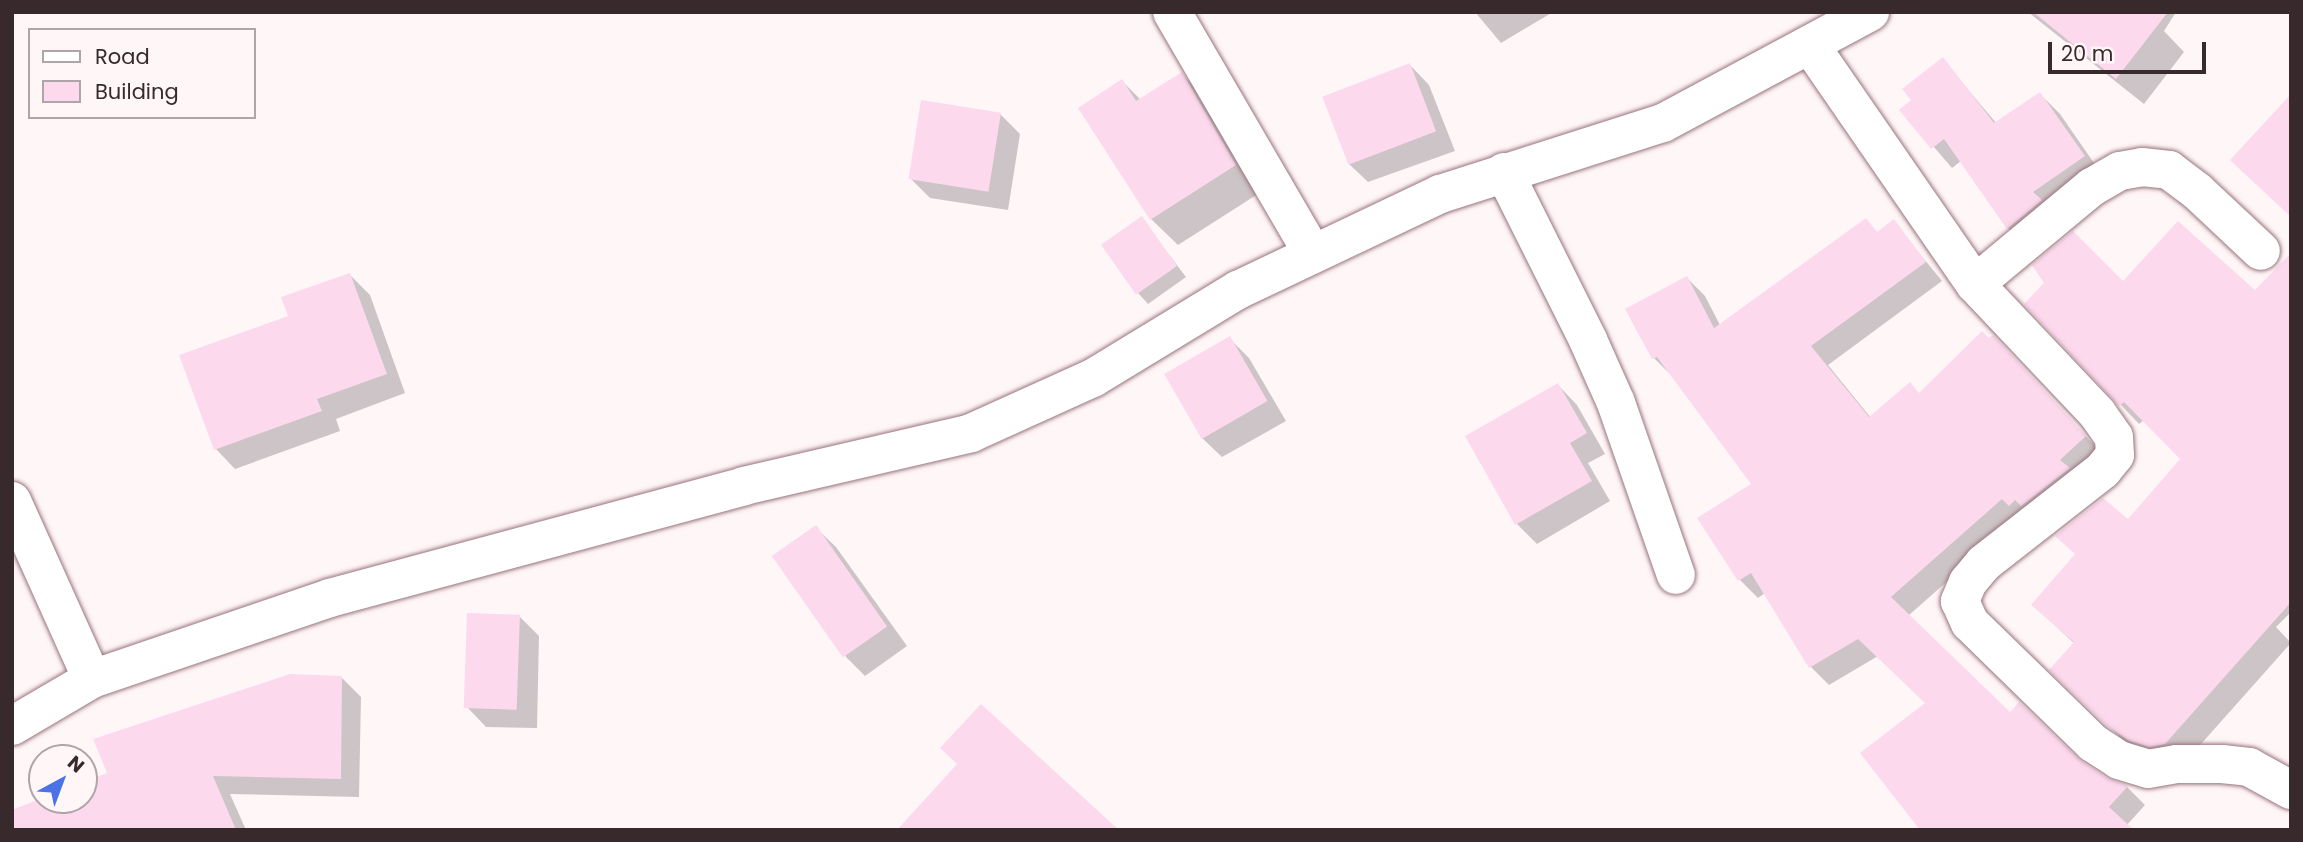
<!DOCTYPE html>
<style>
body{margin:0}
#map{position:relative;width:2303px;height:842px;overflow:hidden;background:#fff6f8;font-family:Poppins,sans-serif}
div>[style]{position:absolute}
.shadow>*{inset:0;background:#0003}
.building>*{inset:0;background:#fdd9ee;transform-origin:0 0}
.roads{filter:drop-shadow(0 0 2px #98747e) drop-shadow(0 0 2px #98747e)}
.minor>*{height:38px;margin:-19px;padding:0 19px;transform-origin:19px;border-radius:19px;background:#fff}
span{translate:-50% -50%;white-space:nowrap;text-align:center;line-height:1.15;-webkit-text-stroke:7px #fff6f8;paint-order:stroke}
.frame{position:absolute;inset:0;border:14px solid #38292d;pointer-events:none}
.legend{position:absolute;left:28px;top:28px;width:228px;height:91px;box-sizing:border-box;background:#fff6f8;border:2px solid #afa4a7;margin:0;padding:9px 12px;list-style:none;font-size:21px;color:#38292d}
.legend li{display:flex;align-items:center;gap:14px;height:35px}
.legend b{width:35px;border:2px solid #afa4a7}
.north{position:absolute;left:28px;top:744px;width:70px;height:70px;box-sizing:border-box;background:#fff6f8;border:2px solid #afa4a7;border-radius:50%;rotate:41deg;font-size:19px;font-weight:700;line-height:28px;text-align:center;color:#38292d}
.north::after{content:'';display:block;margin:auto;width:24px;height:32px;background:#4c73e6;clip-path:polygon(50% 0,100% 100%,50% 72%,0 100%)}
.scale{position:absolute;left:2048px;top:42px;width:158px;height:32px;box-sizing:border-box;border:4px solid #38292d;border-top:0;padding-left:9px;font-size:21px;line-height:24px;white-space:nowrap;color:#38292d;-webkit-text-stroke:5px #fff6f8;paint-order:stroke}
</style>
<div id="map">
<div class="shadow">
<i style="clip-path:polygon(1475px 12px,1553px 12px,1501px 43px)"></i>
<i style="clip-path:polygon(2028px 12px,2176px 12px,2164px 31px,2184px 52px,2144px 104px)"></i>
<i style="clip-path:polygon(1943px 60px,1997px 124px,2040px 94px,2060px 114px,2103px 176px,2028px 248px,2008px 228px,1961px 161px,1952px 168px,1902px 110px,1914px 100px)"></i>
<i style="clip-path:polygon(1410px 65px,1429px 85px,1455px 151px,1368px 182px,1348px 163px)"></i>
<i style="clip-path:polygon(1182px 74px,1208px 101px,1261px 192px,1178px 245px,1151px 219px,1122px 81px,1141px 100px)"></i>
<i style="clip-path:polygon(1000px 114px,1020px 134px,1008px 210px,930px 198px,910px 178px)"></i>
<i style="clip-path:polygon(1141px 218px,1186px 277px,1148px 304px,1138px 293px)"></i>
<i style="clip-path:polygon(1866px 221px,1878px 233px,1893px 221px,1942px 281px,1828px 365px,1871px 418px,2011px 355px,2103px 455px,2021px 516px,1908px 616px,2010px 714px,2107px 780px,2127px 787px,2145px 805px,2126px 826px,1927px 704px,1878px 656px,1829px 685px,1811px 667px,1765px 593px,1758px 598px,1740px 580px,1753px 484px,1672px 376px,1654px 358px,1627px 310px,1687px 278px,1705px 296px,1720px 325px)"></i>
<i style="clip-path:polygon(2291px 255px,2291px 612px,2276px 627px,2291px 643px,2185px 762px,2128px 745px,2052px 670px,2075px 644px,2033px 605px,2128px 522px,2183px 459px,2144px 420px,2139px 424px,2026px 304px,2123px 284px,2256px 293px)"></i>
<i style="clip-path:polygon(350px 275px,370px 295px,405px 393px,336px 419px,340px 431px,235px 469px,216px 449px)"></i>
<i style="clip-path:polygon(1230px 339px,1249px 358px,1286px 421px,1222px 457px,1202px 438px)"></i>
<i style="clip-path:polygon(1558px 385px,1577px 405px,1605px 454px,1588px 463px,1610px 501px,1537px 544px,1517px 524px)"></i>
<i style="clip-path:polygon(816px 528px,836px 547px,907px 646px,865px 676px,846px 657px)"></i>
<i style="clip-path:polygon(519px 616px,539px 636px,537px 728px,486px 727px,467px 707px)"></i>
<i style="clip-path:polygon(342px 678px,361px 697px,359px 797px,230px 794px,246px 830px,12px 830px,84px 800px,84px 784px)"></i>
</div>
<div class="building">
<i style="clip-path:polygon(2033px 12px,2168px 12px,2116px 79px)"></i>
<i style="clip-path:polygon(1943px 57px,1994px 123px,2040px 92px,2085px 156px,2033px 192px,2042px 200px,2007px 229px,1944px 139px,1931px 149px,1899px 110px,1911px 100px,1902px 89px)"></i>
<i style="left:1410px;top:63px;width:73px;height:94px;rotate:69deg"></i>
<i style="clip-path:polygon(1182px 72px,1236px 165px,1150px 220px,1078px 108px,1122px 79px,1136px 101px)"></i>
<i style="clip-path:polygon(2291px 94px,2291px 217px,2230px 160px)"></i>
<i style="left:921px;top:100px;width:81px;height:80px;rotate:9deg"></i>
<i style="left:1142px;top:216px;width:61px;height:50px;rotate:55deg"></i>
<i style="clip-path:polygon(1866px 218px,1877px 232px,1894px 219px,1926px 262px,1811px 346px,1869px 417px,1910px 382px,1919px 393px,1982px 331px,1989px 338px,1993px 335px,2086px 436px,2060px 460px,2070px 468px,2021px 506px,2015px 500px,2009px 506px,2002px 499px,1891px 597px,2010px 712px,2019px 702px,2081px 761px,2107px 778px,2128px 786px,2109px 807px,2134px 830px,1920px 830px,1860px 753px,1925px 703px,1858px 639px,1809px 668px,1751px 573px,1738px 581px,1697px 518px,1751px 484px,1657px 357px,1652px 359px,1625px 309px,1687px 276px,1714px 328px)"></i>
<i style="clip-path:polygon(2178px 221px,2255px 290px,2291px 253px,2291px 602px,2165px 744px,2149px 747px,2128px 740px,2107px 726px,2049px 670px,2074px 642px,2031px 605px,2075px 554px,2055px 536px,2103px 498px,2128px 519px,2180px 459px,2124px 402px,2119px 406px,2024px 304px,2044px 283px,2032px 265px,2073px 231px,2123px 281px)"></i>
<i style="clip-path:polygon(350px 273px,387px 374px,317px 399px,322px 411px,214px 450px,179px 355px,288px 316px,281px 297px)"></i>
<i style="left:1230px;top:336px;width:75px;height:76px;rotate:60deg"></i>
<i style="clip-path:polygon(1558px 383px,1587px 433px,1570px 443px,1592px 481px,1515px 525px,1465px 436px)"></i>
<i style="left:816px;top:525px;width:124px;height:54px;rotate:55deg"></i>
<i style="left:467px;top:613px;width:53px;height:95px;rotate:2deg"></i>
<i style="clip-path:polygon(290px 674px,342px 676px,341px 779px,213px 776px,236px 830px,12px 830px,12px 810px,42px 798px,84px 800px,84px 782px,107px 773px,93px 739px)"></i>
<i style="clip-path:polygon(981px 704px,1119px 830px,897px 830px,957px 764px,940px 748px)"></i>
</div>
<div class="roads">
<div class="minor">
<i style="left:1172px;top:12px;width:280px;rotate:59.8deg"></i>
<i style="left:1810px;top:45px;width:290px;rotate:55.4deg"></i>
<i style="left:1975px;top:284px;width:178px;rotate:46.6deg"></i>
<i style="left:2097px;top:413px;width:29px;rotate:55deg"></i>
<i style="left:2114px;top:437px;width:18px;rotate:87deg"></i>
<i style="left:2115px;top:455px;width:19px;rotate:129deg"></i>
<i style="left:2103px;top:470px;width:151px;rotate:142deg"></i>
<i style="left:1984px;top:563px;width:25px;rotate:130deg"></i>
<i style="left:1968px;top:582px;width:21px;rotate:113deg"></i>
<i style="left:1960px;top:601px;width:24px;rotate:66deg"></i>
<i style="left:1970px;top:623px;width:172px;rotate:44.3deg"></i>
<i style="left:2093px;top:743px;width:31px;rotate:33deg"></i>
<i style="left:2119px;top:760px;width:30px;rotate:17deg"></i>
<i style="left:2148px;top:769px;width:29px;rotate:-10deg"></i>
<i style="left:2177px;top:764px;width:45px"></i>
<i style="left:2222px;top:764px;width:27px;rotate:6deg"></i>
<i style="left:2249px;top:767px;width:48px;rotate:28.7deg"></i>
<i style="left:1504px;top:172px;width:188px;rotate:63.4deg"></i>
<i style="left:1588px;top:340px;width:69px;rotate:66deg"></i>
<i style="left:1616px;top:403px;width:182px;rotate:70.8deg"></i>
<i style="left:1975px;top:284px;width:152px;rotate:-39.7deg"></i>
<i style="left:2092px;top:187px;width:32px;rotate:-30deg"></i>
<i style="left:2120px;top:171px;width:22px;rotate:-10deg"></i>
<i style="left:2142px;top:167px;width:27px;rotate:6deg"></i>
<i style="left:2169px;top:170px;width:36px;rotate:37deg"></i>
<i style="left:2198px;top:192px;width:86px;rotate:43.1deg"></i>
<i style="left:12px;top:501px;width:195px;rotate:65.8deg"></i>
<i style="left:12px;top:726px;width:93px;rotate:-30.4deg"></i>
<i style="left:92px;top:679px;width:251px;rotate:-18.8deg"></i>
<i style="left:330px;top:598px;width:429px;rotate:-15.1deg"></i>
<i style="left:744px;top:486px;width:233px;rotate:-13.1deg"></i>
<i style="left:971px;top:433px;width:134px;rotate:-24.3deg"></i>
<i style="left:1093px;top:378px;width:170px;rotate:-31.3deg"></i>
<i style="left:1238px;top:290px;width:224px;rotate:-25.4deg"></i>
<i style="left:1440px;top:194px;width:234px;rotate:-17.7deg"></i>
<i style="left:1663px;top:123px;width:235px;rotate:-28.2deg"></i>
</div>
</div>
<div class="frame"></div>
<ul class="legend">
<li><b style="height:9px;background:#fff"></b>Road</li>
<li><b style="height:19px;background:#fdd9ee"></b>Building</li>
</ul>
<div class="north">N</div>
<div class="scale">20 m</div>
</div>
